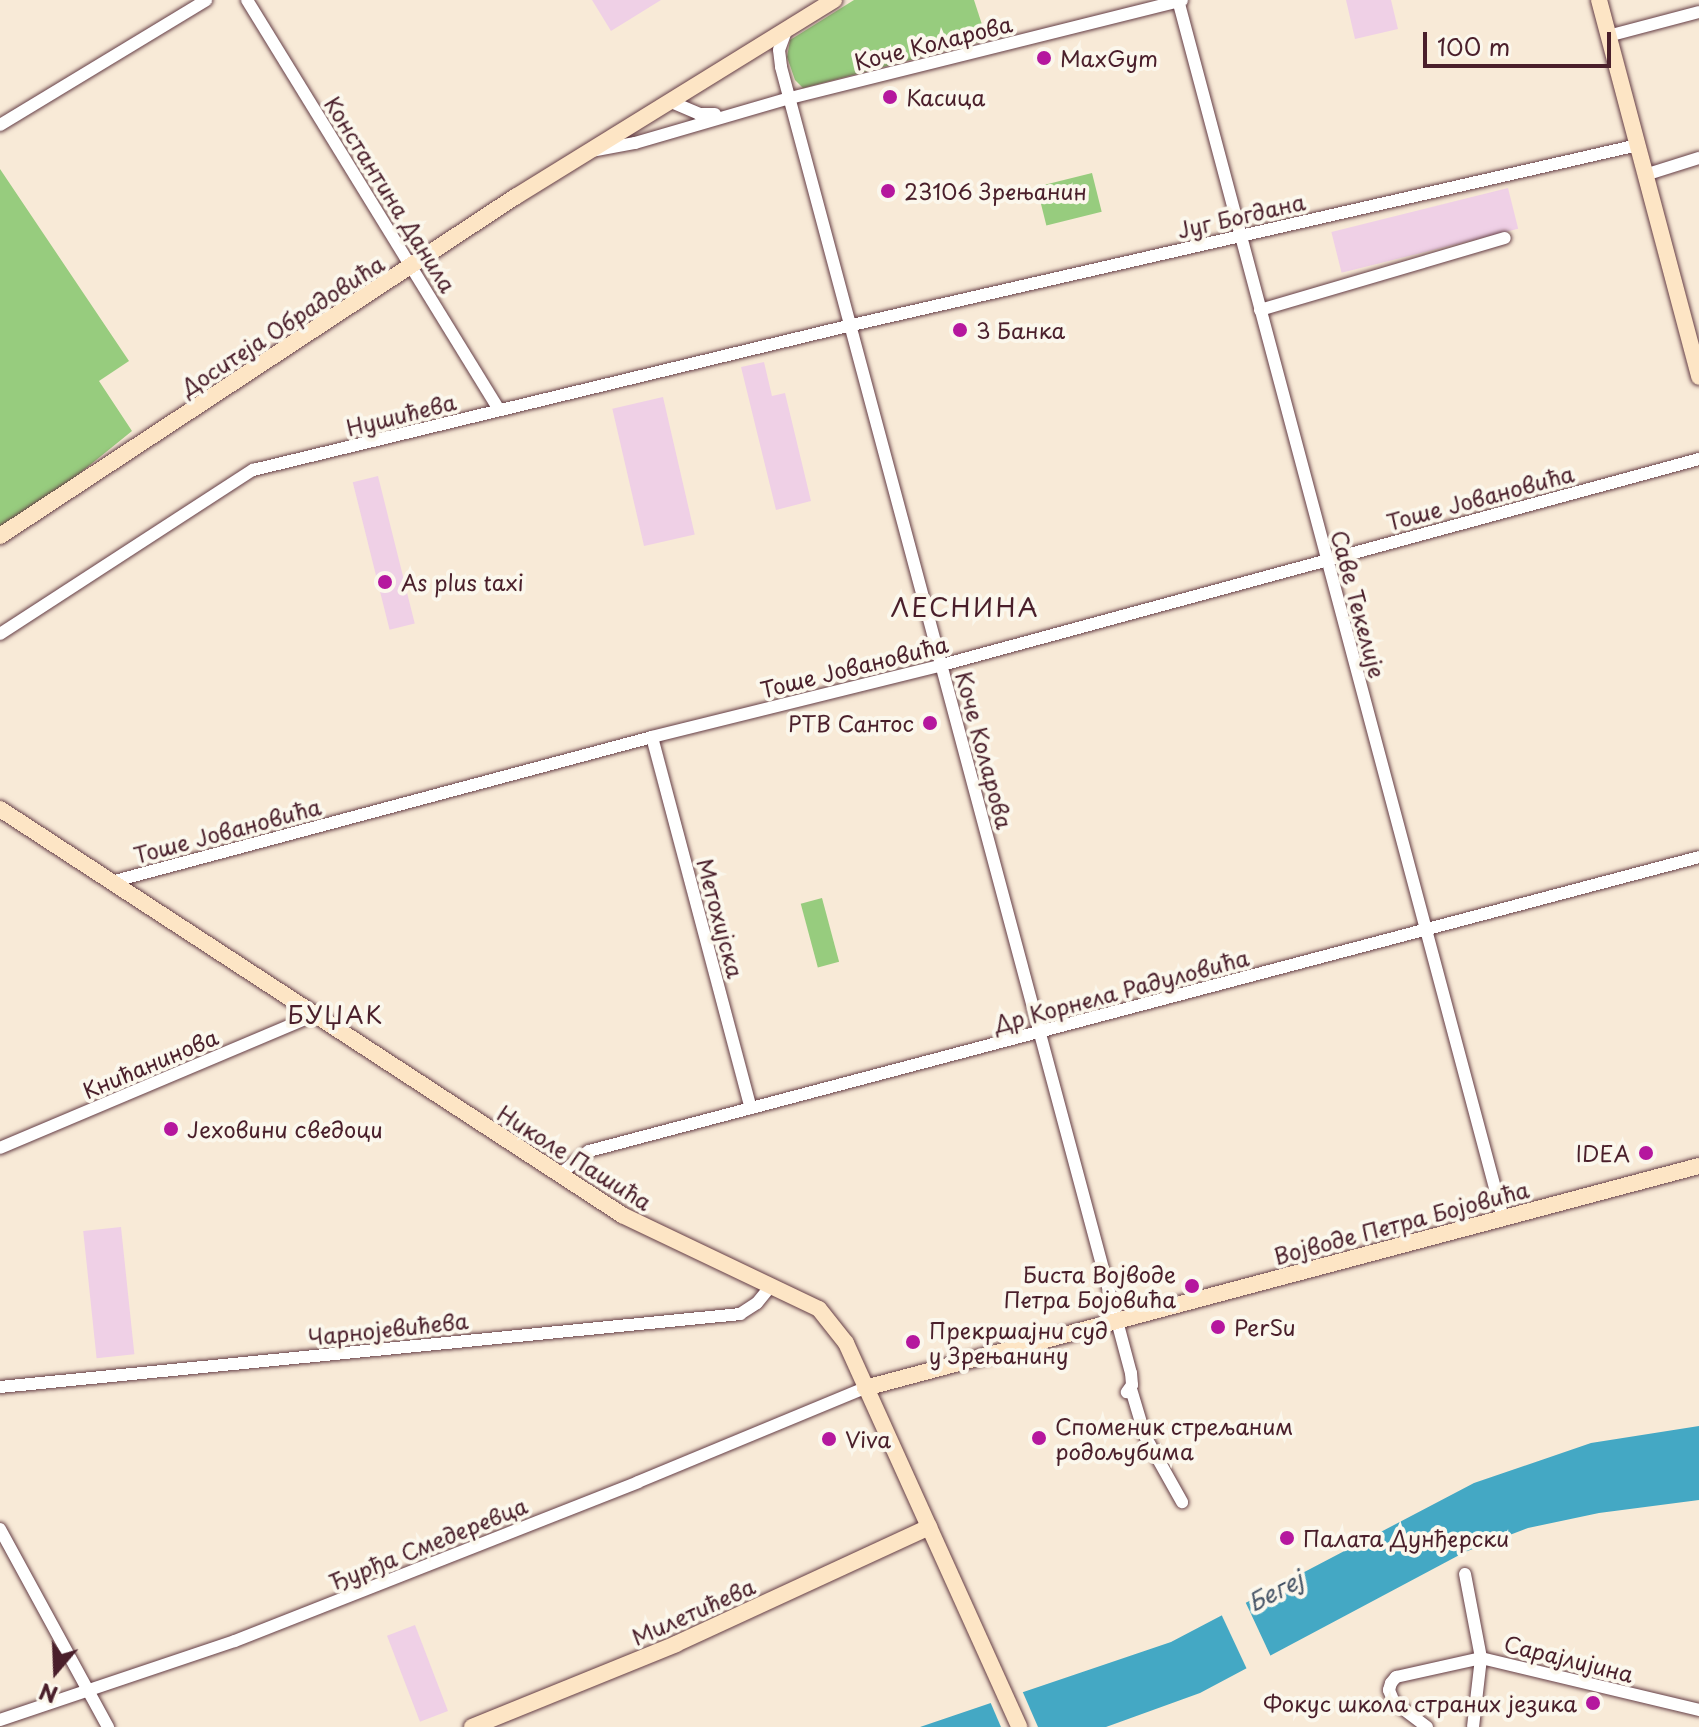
<!DOCTYPE html>
<meta charset="utf-8">
<style>
body{margin:0}
#map{position:relative;width:1699px;height:1727px;overflow:hidden;background:#f8ead7;font-family:"Playpen Sans",sans-serif}
div>[style]{position:absolute}
.built>*{inset:0;background:#efd0e6;transform-origin:0 0}
.green>*{inset:0;background:#97cc7e;transform-origin:0 0}
.water>*{inset:0;background:#44a8c4}
.pier>*{inset:0;background:#f8ead7;transform-origin:0 0}
.roads{filter:drop-shadow(0 0 2px #643d45) drop-shadow(0 0 2px #643d45)}
.street>*{height:12px;margin:-6px;padding:0 6px;transform-origin:6px;border-radius:6px;background:#fff}
.secondary>*{height:16px;margin:-8px;padding:0 8px;transform-origin:8px;border-radius:8px;background:#fde5c5}
.dots>*{width:22px;height:22px;translate:-50% -50%;box-sizing:border-box;border:4px solid #fbf7ec;border-radius:50%}
span{translate:-50% -50%;white-space:nowrap;text-align:center;line-height:1.15;-webkit-text-stroke:8px #fbf7ec;paint-order:stroke}
.street-label{font-size:22px;color:#4a1f2b}
.poi-label{font-size:22px;color:#4a1f2b}
.left{translate:0 -50%;text-align:left}
.right{translate:-100% -50%;text-align:right}
.neighbourhood-label{font-size:24px;color:#4a1f2b;letter-spacing:2px}
.water-label{font-size:24px;color:#485668;font-style:italic}
.quarter-label{font-size:26px;color:#4a1f2b;letter-spacing:2px}
.north{position:absolute;left:16px;top:1631px;width:80px;height:80px;-webkit-text-stroke:6px #fbf7ec;paint-order:stroke;rotate:199deg;font-size:22px;font-weight:700;line-height:32px;text-align:center;color:#4a1f2b}
.north::after{content:'';display:block;margin:auto;width:28px;height:36px;background:#4a1f2b;clip-path:polygon(50% 0,100% 100%,50% 72%,0 100%)}
.scale{position:absolute;left:1423px;top:32px;width:188px;height:36px;box-sizing:border-box;border:4px solid #4a1f2b;border-top:0;padding-left:10px;font-size:24px;line-height:28px;white-space:nowrap;color:#4a1f2b;-webkit-text-stroke:6px #fbf7ec;paint-order:stroke}
</style>
<div id="map">
<div class="built">
<i style="clip-path:polygon(592px 0,661px 0,611px 31px)"></i>
<i style="clip-path:polygon(1346px 0,1391px 0,1398px 29px,1355px 39px)"></i>
<i style="left:1508px;top:188px;width:42px;height:182px;rotate:76deg"></i>
<i style="clip-path:polygon(764px 362px,772px 396px,785px 393px,811px 501px,776px 510px,741px 367px)"></i>
<i style="left:663px;top:397px;width:141px;height:52px;rotate:77deg"></i>
<i style="left:378px;top:476px;width:152px;height:26px;rotate:76deg"></i>
<i style="left:121px;top:1227px;width:128px;height:38px;rotate:84deg"></i>
<i style="left:415px;top:1625px;width:92px;height:30px;rotate:69deg"></i>
</div>
<div class="green">
<i style="clip-path:polygon(854px 0,974px 0,987px 40px,803px 88px,795px 80px,787px 57px,790px 40px)"></i>
<i style="clip-path:polygon(0 169px,129px 361px,99px 381px,132px 431px,69px 482px,0 527px)"></i>
<i style="left:1092px;top:173px;width:40px;height:57px;rotate:76deg"></i>
<i style="left:822px;top:898px;width:66px;height:22px;rotate:75deg"></i>
</div>
<div class="water">
<i style="clip-path:polygon(1699px 1426px,1699px 1500px,1599px 1513px,1528px 1528px,1465px 1552px,1200px 1693px,1106px 1727px,920px 1727px,1171px 1642px,1474px 1483px,1591px 1443px)"></i>
</div>
<div class="pier">
<i style="left:1244px;top:1599px;width:66px;height:27px;rotate:65deg"></i>
<i style="clip-path:polygon(1021px 1688px,1038px 1727px,1001px 1727px,989px 1699px)"></i>
</div>
<div class="roads">
<div class="street">
<i style="left:247px;top:0;width:481px;rotate:58.4deg"></i>
<i style="left:1178px;top:0;width:1261px;rotate:75.06deg"></i>
<i style="left:786px;top:31px;width:20px;rotate:110deg"></i>
<i style="left:779px;top:50px;width:17px;rotate:83deg"></i>
<i style="left:781px;top:67px;width:1352px;rotate:75deg"></i>
<i style="left:1131px;top:1373px;width:12px;rotate:85deg"></i>
<i style="left:1132px;top:1385px;width:9px;rotate:126deg"></i>
<i style="left:1608px;top:36px;width:94px;rotate:-14.8deg"></i>
<i style="left:669px;top:101px;width:33px;rotate:23deg"></i>
<i style="left:699px;top:114px;width:16px"></i>
<i style="left:0;top:125px;width:241px;rotate:-31.2deg"></i>
<i style="left:591px;top:151px;width:45px;rotate:-10.3deg"></i>
<i style="left:635px;top:143px;width:161px;rotate:-16.2deg"></i>
<i style="left:790px;top:98px;width:404px;rotate:-14deg"></i>
<i style="left:1645px;top:175px;width:57px;rotate:-17.5deg"></i>
<i style="left:1260px;top:310px;width:255px;rotate:-16.4deg"></i>
<i style="left:0;top:634px;width:302px;rotate:-33deg"></i>
<i style="left:253px;top:470px;width:616px;rotate:-13.61deg"></i>
<i style="left:852px;top:325px;width:806px;rotate:-12.9deg"></i>
<i style="left:652px;top:737px;width:384px;rotate:75.1deg"></i>
<i style="left:111px;top:882px;width:560px;rotate:-15deg"></i>
<i style="left:652px;top:737px;width:299px;rotate:-13.9deg"></i>
<i style="left:942px;top:665px;width:785px;rotate:-15.22deg"></i>
<i style="left:0;top:1148px;width:342px;rotate:-22.9deg"></i>
<i style="left:559px;top:1175px;width:38px;rotate:-39deg"></i>
<i style="left:589px;top:1151px;width:1148px;rotate:-14.83deg"></i>
<i style="left:0;top:1387px;width:744px;rotate:-5.63deg"></i>
<i style="left:740px;top:1314px;width:20px;rotate:-33deg"></i>
<i style="left:757px;top:1303px;width:21px;rotate:-51deg"></i>
<i style="left:1131px;top:1389px;width:49px;rotate:73.4deg"></i>
<i style="left:1145px;top:1436px;width:76px;rotate:60.7deg"></i>
<i style="left:0;top:1529px;width:226px;rotate:61.4deg"></i>
<i style="left:1465px;top:1574px;width:86px;rotate:79.2deg"></i>
<i style="left:1481px;top:1658px;width:69px;rotate:96.6deg"></i>
<i style="left:0;top:1720px;width:248px;rotate:-18.6deg"></i>
<i style="left:235px;top:1641px;width:433px;rotate:-21.5deg"></i>
<i style="left:638px;top:1482px;width:246px;rotate:-22.5deg"></i>
<i style="left:1427px;top:1727px;width:41px;rotate:-142.9deg"></i>
<i style="left:1394px;top:1702px;width:13px;rotate:-113deg"></i>
<i style="left:1389px;top:1690px;width:7px;rotate:-74deg"></i>
<i style="left:1391px;top:1683px;width:8px;rotate:-50deg"></i>
<i style="left:1396px;top:1677px;width:87px;rotate:-12.6deg"></i>
<i style="left:1481px;top:1658px;width:224px;rotate:13.4deg"></i>
</div>
<div class="secondary">
<i style="left:1599px;top:0;width:390px;rotate:75.1deg"></i>
<i style="left:0;top:536px;width:617px;rotate:-33.36deg"></i>
<i style="left:515px;top:197px;width:375px;rotate:-31.7deg"></i>
<i style="left:0;top:809px;width:743px;rotate:33.13deg"></i>
<i style="left:622px;top:1215px;width:218px;rotate:25.5deg"></i>
<i style="left:819px;top:1309px;width:43px;rotate:51.5deg"></i>
<i style="left:846px;top:1343px;width:421px;rotate:65.7deg"></i>
<i style="left:865px;top:1388px;width:863px;rotate:-14.91deg"></i>
<i style="left:472px;top:1727px;width:220px;rotate:-22.1deg"></i>
<i style="left:676px;top:1644px;width:279px;rotate:-24.8deg"></i>
</div>
</div>
<div class="dots">
<i style="left:1044px;top:58px;background:#b5179e"></i>
<i style="left:890px;top:97px;background:#b5179e"></i>
<i style="left:888px;top:191px;background:#b5179e"></i>
<i style="left:960px;top:330px;background:#b5179e"></i>
<i style="left:385px;top:582px;background:#b5179e"></i>
<i style="left:930px;top:723px;background:#b5179e"></i>
<i style="left:171px;top:1129px;background:#b5179e"></i>
<i style="left:1646px;top:1153px;background:#b5179e"></i>
<i style="left:1192px;top:1286px;background:#b5179e"></i>
<i style="left:1218px;top:1327px;background:#b5179e"></i>
<i style="left:913px;top:1342px;background:#b5179e"></i>
<i style="left:1039px;top:1438px;background:#b5179e"></i>
<i style="left:829px;top:1439px;background:#b5179e"></i>
<i style="left:1287px;top:1538px;background:#b5179e"></i>
<i style="left:1593px;top:1703px;background:#b5179e"></i>
</div>
<div class="street-label">
<span style="left:933px;top:42px;rotate:-14deg">Коче Коларова</span>
<span style="left:391px;top:194px;rotate:58deg">Константина Данила</span>
<span style="left:1241px;top:215px;rotate:-13deg">Југ Богдана</span>
<span style="left:282px;top:325px;rotate:-33deg">Доситеја Обрадовића</span>
<span style="left:401px;top:414px;rotate:-14deg">Нушићева</span>
<span style="left:1480px;top:497px;rotate:-15deg">Тоше Јовановића</span>
<span style="left:1359px;top:604px;rotate:75deg">Саве Текелије</span>
<span style="left:854px;top:666px;rotate:-14deg">Тоше Јовановића</span>
<span style="left:985px;top:750px;rotate:75deg">Коче Коларова</span>
<span style="left:227px;top:830px;rotate:-15deg">Тоше Јовановића</span>
<span style="left:721px;top:918px;rotate:75deg">Метохијска</span>
<span style="left:1121px;top:990px;rotate:-15deg">Др Корнела Радуловића</span>
<span style="left:150px;top:1063px;rotate:-23deg">Книћанинова</span>
<span style="left:575px;top:1157px;rotate:32deg">Николе Пашића</span>
<span style="left:1401px;top:1222px;rotate:-15deg">Војводе Петра Бојовића</span>
<span style="left:388px;top:1328px;rotate:-6deg">Чарнојевићева</span>
<span style="left:428px;top:1543px;rotate:-22deg">Ђурђа Смедеревца</span>
<span style="left:693px;top:1611px;rotate:-24deg">Милетићева</span>
<span style="left:1569px;top:1658px;rotate:14deg">Сарајлијина</span>
</div>
<div class="poi-label">
<span class="left" style="left:1060px;top:58px">MaxGym</span>
<span class="left" style="left:906px;top:97px">Касица</span>
<span class="left" style="left:904px;top:191px">23106 Зрењанин</span>
<span class="left" style="left:976px;top:330px">3 Банка</span>
<span class="left" style="left:401px;top:582px">As plus taxi</span>
<span class="right" style="left:914px;top:723px">РТВ Сантос</span>
<span class="left" style="left:187px;top:1129px">Јеховини сведоци</span>
<span class="right" style="left:1630px;top:1153px">IDEA</span>
<span class="right" style="left:1176px;top:1286px">Биста Војводе<br>Петра Бојовића</span>
<span class="left" style="left:1234px;top:1327px">PerSu</span>
<span class="left" style="left:929px;top:1342px">Прекршајни суд<br>у Зрењанину</span>
<span class="left" style="left:1055px;top:1438px">Споменик стрељаним<br>родољубима</span>
<span class="left" style="left:845px;top:1439px">Viva</span>
<span class="left" style="left:1303px;top:1538px">Палата Дунђерски</span>
<span class="right" style="left:1577px;top:1703px">Фокус школа страних језика</span>
</div>
<div class="neighbourhood-label">
<span style="left:336px;top:1015px">БУЏАК</span>
</div>
<div class="water-label">
<span style="left:1275px;top:1591px;rotate:-27deg">Бегеј</span>
</div>
<div class="quarter-label">
<span style="left:965px;top:607px">ЛЕСНИНА</span>
</div>
<div class="north">N</div>
<div class="scale">100 m</div>
</div>
